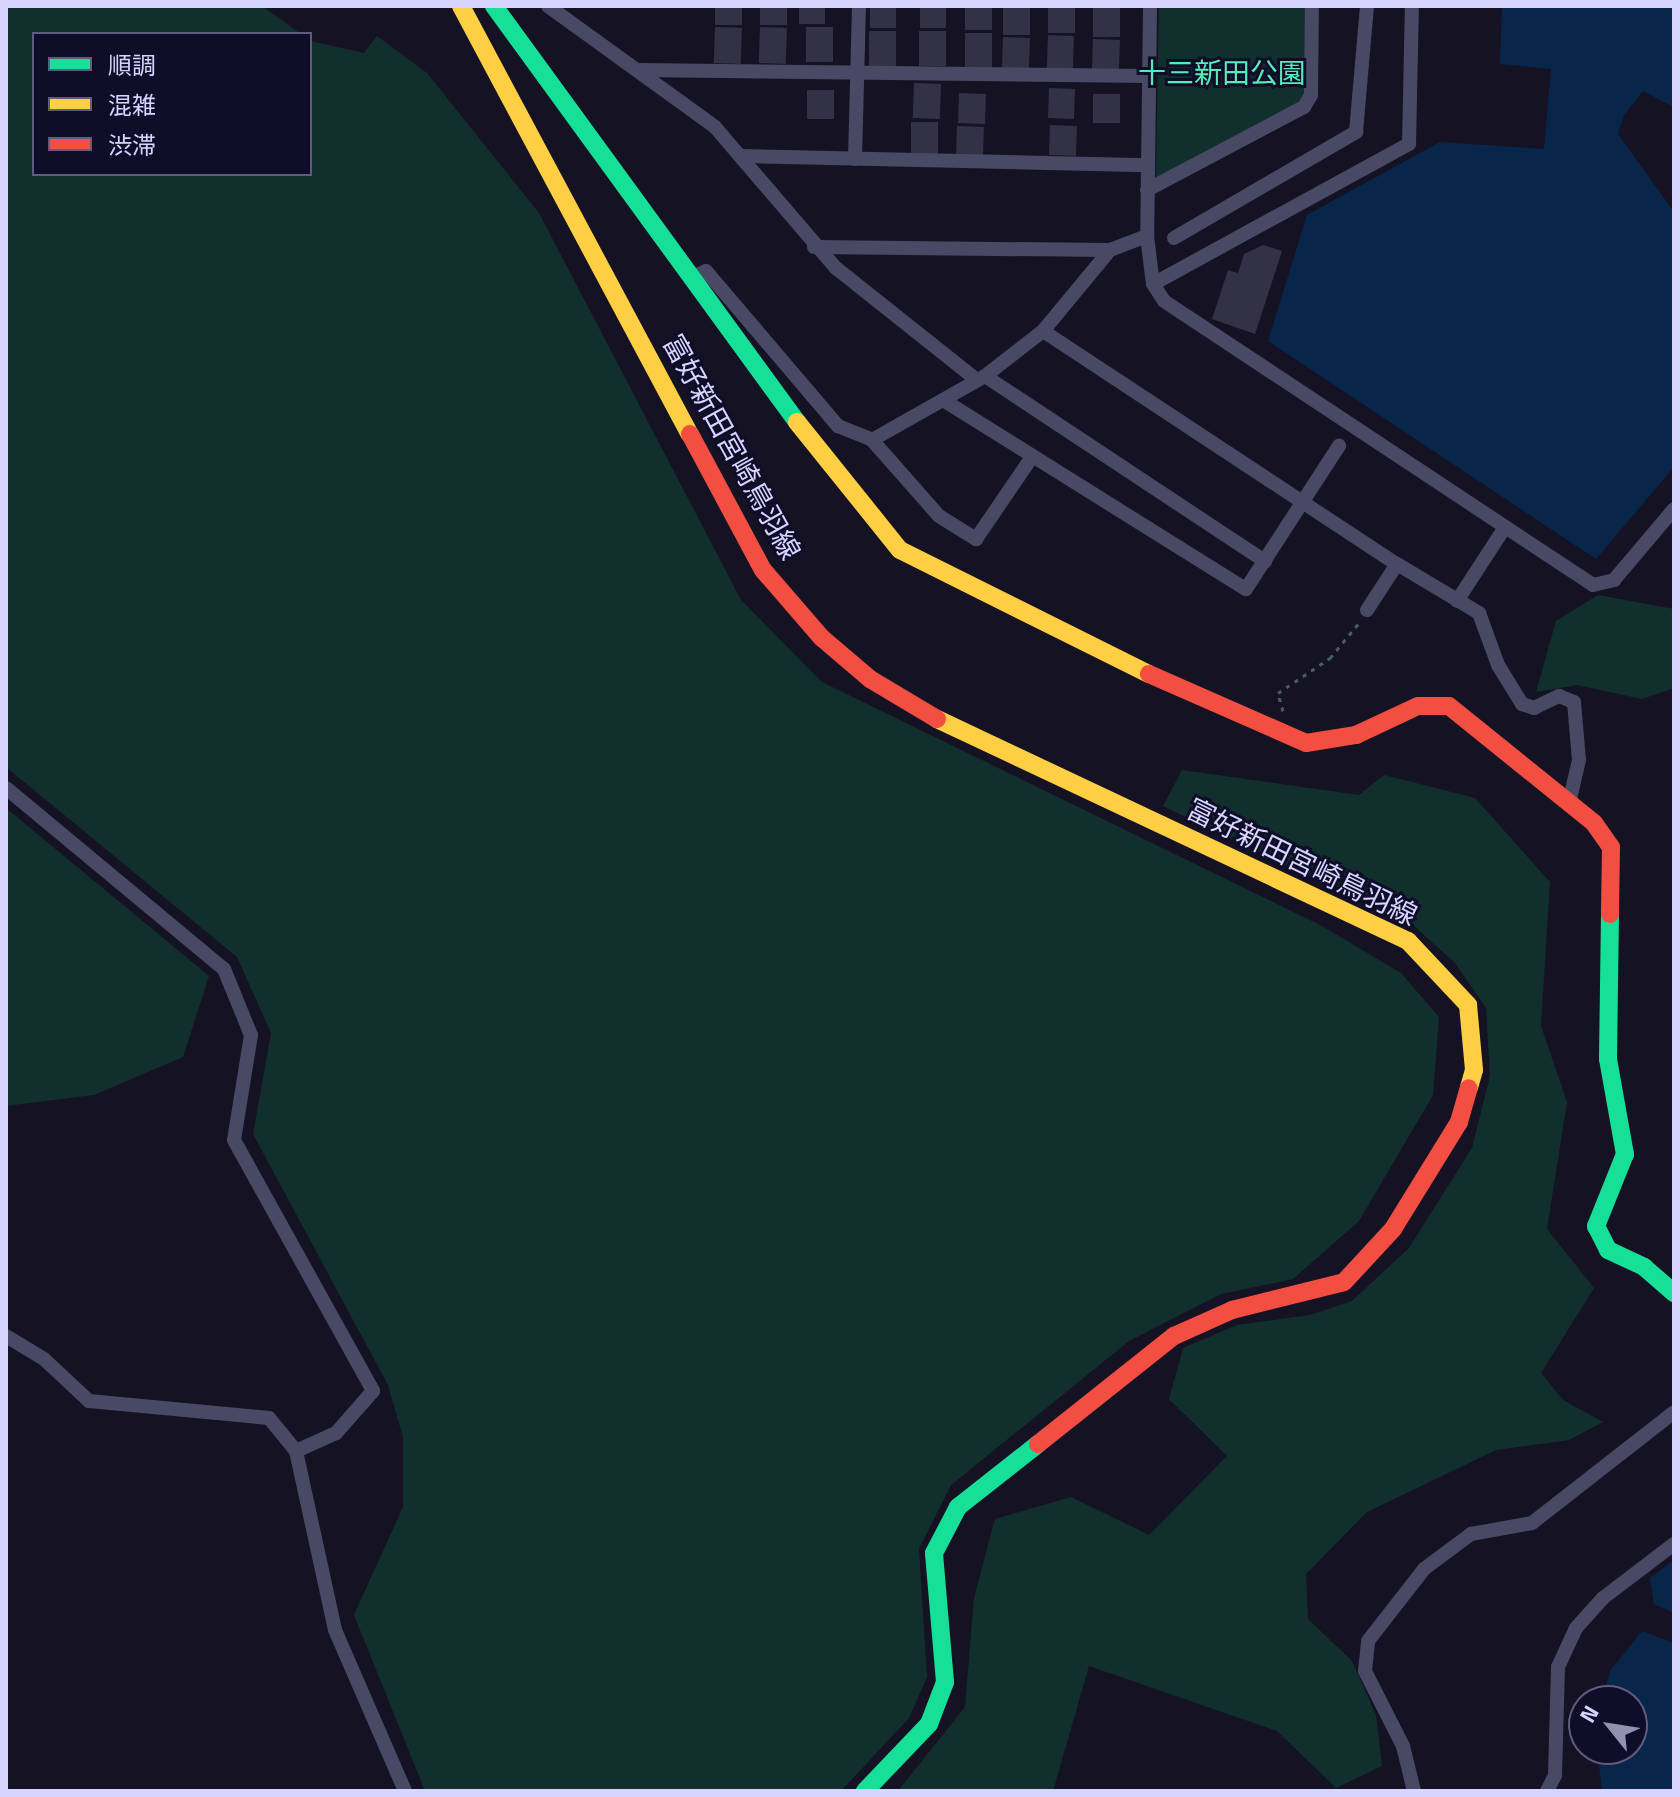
<!DOCTYPE html>
<meta charset="utf-8">
<style>
body{margin:0}
#map{position:relative;width:1680px;height:1797px;overflow:hidden;background:#151323;font-family:"Titillium Web","Noto Sans JP",sans-serif}
div>[style]{position:absolute}
.green>*{inset:0;background:#11302d}
.water>*{inset:0;background:#08264a}
.building>*{inset:0;background:#333145;transform-origin:0 0}
.path>*{height:3px;margin-top:-1.5px;transform-origin:0;background:repeating-linear-gradient(90deg,#475b6a 0 4px,transparent 0 10px)}
.street>*{height:14px;margin:-7px;padding:0 7px;transform-origin:7px;border-radius:7px;background:#484964}
.fast>*{height:18px;margin:-9px;padding:0 9px;transform-origin:9px;border-radius:9px;background:#16e098}
.slow>*{height:18px;margin:-9px;padding:0 9px;transform-origin:9px;border-radius:9px;background:#ffcf43}
.jam>*{height:18px;margin:-9px;padding:0 9px;transform-origin:9px;border-radius:9px;background:#f24e42}
span{translate:-50% -50%;white-space:nowrap;text-align:center;line-height:1.15;-webkit-text-stroke:6px #100d29;paint-order:stroke}
.park-label{font-size:28px;color:#55ecb8}
.street-label{font-size:28px;color:#d6d5ff}
.frame{position:absolute;inset:0;border:8px solid #d6d5ff;pointer-events:none}
.legend{position:absolute;left:32px;top:32px;width:280px;height:144px;box-sizing:border-box;background:#100d29;border:2px solid #5f5d7f;margin:0;padding:10px 14px;list-style:none;font-size:24px;color:#d6d5ff}
.legend li{display:flex;align-items:center;gap:16px;height:40px}
.legend b{width:40px;border:2px solid #5f5d7f}
.north{position:absolute;left:1568px;top:1685px;width:80px;height:80px;box-sizing:border-box;background:#100d29;border:2px solid #5f5d7f;border-radius:50%;rotate:300deg;font-size:22px;font-weight:700;line-height:32px;text-align:center;color:#d6d5ff}
.north::after{content:'';display:block;margin:auto;width:28px;height:36px;background:#9291b2;clip-path:polygon(50% 0,100% 100%,50% 72%,0 100%)}
</style>
<div id="map">
<div class="green">
<i style="clip-path:polygon(6px 6px,262px 6px,301px 34px,34px 34px,34px 174px,310px 174px,310px 41px,364px 53px,377px 36px,427px 73px,539px 213px,741px 600px,822px 682px,1322px 926px,1401px 973px,1439px 1017px,1433px 1095px,1359px 1221px,1293px 1279px,1221px 1294px,1129px 1341px,951px 1485px,919px 1549px,927px 1677px,909px 1718px,841px 1791px,425px 1791px,354px 1615px,403px 1507px,403px 1437px,388px 1385px,253px 1134px,271px 1033px,237px 957px,6px 767px)"></i>
<i style="clip-path:polygon(1159px 6px,1307px 6px,1306px 93px,1300px 102px,1164px 180px,1156px 177px)"></i>
<i style="clip-path:polygon(1598px 595px,1674px 609px,1674px 688px,1642px 699px,1577px 685px,1536px 692px,1556px 621px)"></i>
<i style="clip-path:polygon(1182px 770px,1359px 795px,1384px 775px,1475px 798px,1550px 882px,1541px 1026px,1567px 1102px,1547px 1229px,1594px 1288px,1541px 1373px,1563px 1400px,1603px 1422px,1569px 1440px,1496px 1450px,1367px 1512px,1306px 1574px,1308px 1619px,1352px 1661px,1376px 1715px,1382px 1766px,1336px 1788px,1277px 1731px,1089px 1666px,1053px 1791px,898px 1791px,965px 1707px,974px 1598px,995px 1519px,1071px 1497px,1149px 1535px,1227px 1456px,1169px 1399px,1183px 1348px,1237px 1325px,1310px 1315px,1352px 1301px,1409px 1248px,1472px 1148px,1490px 1076px,1486px 1008px,1455px 963px,1413px 925px,1163px 806px)"></i>
<i style="clip-path:polygon(6px 808px,209px 976px,183px 1057px,94px 1095px,6px 1106px)"></i>
</div>
<div class="water">
<i style="clip-path:polygon(1502px 6px,1674px 6px,1674px 107px,1643px 91px,1624px 115px,1618px 134px,1674px 212px,1674px 467px,1596px 559px,1268px 341px,1307px 215px,1440px 142px,1544px 149px,1551px 69px,1500px 64px)"></i>
<i style="clip-path:polygon(1674px 1560px,1674px 1613px,1654px 1604px,1650px 1578px)"></i>
<i style="clip-path:polygon(1642px 1631px,1674px 1643px,1674px 1791px,1602px 1791px,1597px 1749px,1632px 1749px,1632px 1701px,1602px 1701px,1610px 1671px)"></i>
</div>
<div class="building">
<i style="left:715px;top:6px;width:27px;height:19px"></i>
<i style="left:760px;top:6px;width:27px;height:19px"></i>
<i style="left:799px;top:6px;width:26px;height:18px"></i>
<i style="left:870px;top:6px;width:26px;height:22px"></i>
<i style="left:920px;top:6px;width:26px;height:22px"></i>
<i style="left:965px;top:6px;width:27px;height:24px"></i>
<i style="left:1003px;top:6px;width:27px;height:29px"></i>
<i style="left:1048px;top:6px;width:27px;height:27px"></i>
<i style="left:1093px;top:6px;width:27px;height:31px"></i>
<i style="left:715px;top:27px;width:27px;height:36px;rotate:2deg"></i>
<i style="left:760px;top:27px;width:27px;height:36px;rotate:2deg"></i>
<i style="left:806px;top:27px;width:27px;height:35px"></i>
<i style="left:869px;top:31px;width:27px;height:35px"></i>
<i style="left:919px;top:31px;width:27px;height:35px"></i>
<i style="left:965px;top:33px;width:27px;height:35px"></i>
<i style="left:1048px;top:35px;width:26px;height:36px;rotate:2deg"></i>
<i style="left:1003px;top:37px;width:27px;height:36px;rotate:2deg"></i>
<i style="left:1093px;top:39px;width:27px;height:36px;rotate:2deg"></i>
<i style="left:914px;top:83px;width:27px;height:35px;rotate:2deg"></i>
<i style="left:1049px;top:88px;width:26px;height:30px;rotate:2deg"></i>
<i style="left:807px;top:90px;width:27px;height:29px"></i>
<i style="left:959px;top:93px;width:27px;height:30px;rotate:2deg"></i>
<i style="left:1093px;top:94px;width:27px;height:29px"></i>
<i style="left:911px;top:122px;width:27px;height:35px"></i>
<i style="left:1050px;top:125px;width:27px;height:30px;rotate:2deg"></i>
<i style="left:957px;top:126px;width:27px;height:29px;rotate:2deg"></i>
<i style="clip-path:polygon(1263px 245px,1282px 251px,1255px 334px,1212px 319px,1228px 270px,1238px 273px,1244px 254px)"></i>
</div>
<div class="path">
<i style="left:1283px;top:711px;width:19px;rotate:-106deg"></i>
<i style="left:1278px;top:693px;width:63px;rotate:-33.9deg"></i>
<i style="left:1330px;top:658px;width:45px;rotate:-50.4deg"></i>
</div>
<div class="street">
<i style="left:548px;top:6px;width:206px;rotate:35.9deg"></i>
<i style="left:715px;top:127px;width:186px;rotate:49.4deg"></i>
<i style="left:836px;top:268px;width:180px;rotate:38.5deg"></i>
<i style="left:1150px;top:6px;width:230px;rotate:90.7deg"></i>
<i style="left:1147px;top:236px;width:48px;rotate:82.9deg"></i>
<i style="left:1153px;top:284px;width:20px;rotate:57deg"></i>
<i style="left:1164px;top:301px;width:514px;rotate:33.5deg"></i>
<i style="left:1593px;top:585px;width:22px;rotate:-13deg"></i>
<i style="left:1614px;top:580px;width:93px;rotate:-49.8deg"></i>
<i style="left:638px;top:70px;width:511px;rotate:0.67deg"></i>
<i style="left:742px;top:156px;width:405px;rotate:1.3deg"></i>
<i style="left:855px;top:159px;width:153px;rotate:-88.5deg"></i>
<i style="left:1147px;top:190px;width:178px;rotate:-27.9deg"></i>
<i style="left:1304px;top:107px;width:14px;rotate:-60deg"></i>
<i style="left:1311px;top:95px;width:89px;rotate:-89.4deg"></i>
<i style="left:1174px;top:238px;width:211px;rotate:-30.2deg"></i>
<i style="left:1356px;top:132px;width:126px;rotate:-85deg"></i>
<i style="left:814px;top:247px;width:296px;rotate:0.6deg"></i>
<i style="left:693px;top:277px;width:14px;rotate:-25deg"></i>
<i style="left:706px;top:271px;width:204px;rotate:49.6deg"></i>
<i style="left:838px;top:426px;width:37px;rotate:22deg"></i>
<i style="left:872px;top:440px;width:130px;rotate:-29.5deg"></i>
<i style="left:985px;top:376px;width:73px;rotate:-37.8deg"></i>
<i style="left:1043px;top:331px;width:105px;rotate:-50.4deg"></i>
<i style="left:1110px;top:250px;width:40px;rotate:-21deg"></i>
<i style="left:1153px;top:284px;width:292px;rotate:-28.7deg"></i>
<i style="left:1409px;top:144px;width:138px;rotate:-88.8deg"></i>
<i style="left:1043px;top:331px;width:424px;rotate:33.4deg"></i>
<i style="left:1397px;top:564px;width:55px;rotate:123.1deg"></i>
<i style="left:985px;top:376px;width:336px;rotate:33.5deg"></i>
<i style="left:943px;top:400px;width:357px;rotate:32deg"></i>
<i style="left:1246px;top:589px;width:171px;rotate:-57deg"></i>
<i style="left:872px;top:440px;width:101px;rotate:48.6deg"></i>
<i style="left:939px;top:516px;width:44px;rotate:31.9deg"></i>
<i style="left:976px;top:539px;width:99px;rotate:-55.7deg"></i>
<i style="left:1397px;top:564px;width:96px;rotate:30.9deg"></i>
<i style="left:1479px;top:613px;width:55px;rotate:69.9deg"></i>
<i style="left:1498px;top:665px;width:46px;rotate:58.4deg"></i>
<i style="left:1522px;top:704px;width:13px;rotate:18deg"></i>
<i style="left:1534px;top:708px;width:28px;rotate:-26deg"></i>
<i style="left:1559px;top:696px;width:16px;rotate:22deg"></i>
<i style="left:1574px;top:702px;width:58px;rotate:85.1deg"></i>
<i style="left:1579px;top:760px;width:44px;rotate:103.1deg"></i>
<i style="left:1457px;top:601px;width:88px;rotate:-57deg"></i>
<i style="left:6px;top:788px;width:283px;rotate:39.7deg"></i>
<i style="left:224px;top:969px;width:71px;rotate:67.8deg"></i>
<i style="left:251px;top:1035px;width:106px;rotate:99.2deg"></i>
<i style="left:234px;top:1140px;width:287px;rotate:61deg"></i>
<i style="left:373px;top:1391px;width:56px;rotate:131.4deg"></i>
<i style="left:336px;top:1433px;width:44px;rotate:155.8deg"></i>
<i style="left:6px;top:1336px;width:44px;rotate:31.2deg"></i>
<i style="left:44px;top:1359px;width:62px;rotate:43deg"></i>
<i style="left:89px;top:1401px;width:181px;rotate:5.4deg"></i>
<i style="left:269px;top:1418px;width:43px;rotate:50.7deg"></i>
<i style="left:296px;top:1451px;width:183px;rotate:77.7deg"></i>
<i style="left:335px;top:1630px;width:176px;rotate:66.5deg"></i>
<i style="left:1414px;top:1791px;width:46px;rotate:-103.7deg"></i>
<i style="left:1403px;top:1746px;width:84px;rotate:-116.9deg"></i>
<i style="left:1365px;top:1671px;width:30px;rotate:-84deg"></i>
<i style="left:1368px;top:1641px;width:91px;rotate:-52.1deg"></i>
<i style="left:1424px;top:1569px;width:59px;rotate:-36.7deg"></i>
<i style="left:1471px;top:1534px;width:62px;rotate:-10.2deg"></i>
<i style="left:1532px;top:1523px;width:180px;rotate:-38deg"></i>
<i style="left:1547px;top:1791px;width:18px;rotate:-63deg"></i>
<i style="left:1555px;top:1775px;width:108px;rotate:-88.4deg"></i>
<i style="left:1558px;top:1667px;width:43px;rotate:-65.2deg"></i>
<i style="left:1576px;top:1628px;width:40px;rotate:-48deg"></i>
<i style="left:1603px;top:1598px;width:89px;rotate:-37.3deg"></i>
</div>
<div class="fast">
<i style="left:494px;top:6px;width:515px;rotate:53.93deg"></i>
<i style="left:1610px;top:914px;width:145px;rotate:90.8deg"></i>
<i style="left:1608px;top:1059px;width:97px;rotate:79.9deg"></i>
<i style="left:1625px;top:1154px;width:78px;rotate:111.9deg"></i>
<i style="left:1596px;top:1226px;width:27px;rotate:63deg"></i>
<i style="left:1608px;top:1250px;width:40px;rotate:25deg"></i>
<i style="left:1644px;top:1267px;width:40px;rotate:41deg"></i>
<i style="left:865px;top:1791px;width:93px;rotate:-46.3deg"></i>
<i style="left:929px;top:1724px;width:45px;rotate:-69.1deg"></i>
<i style="left:945px;top:1682px;width:129px;rotate:-94.9deg"></i>
<i style="left:934px;top:1553px;width:52px;rotate:-62.4deg"></i>
<i style="left:958px;top:1507px;width:102px;rotate:-38.2deg"></i>
</div>
<div class="slow">
<i style="left:461px;top:6px;width:485px;rotate:61.9deg"></i>
<i style="left:797px;top:422px;width:164px;rotate:51.2deg"></i>
<i style="left:900px;top:550px;width:278px;rotate:26.5deg"></i>
<i style="left:937px;top:719px;width:521px;rotate:25.24deg"></i>
<i style="left:1408px;top:941px;width:88px;rotate:46.8deg"></i>
<i style="left:1468px;top:1005px;width:65px;rotate:84.7deg"></i>
<i style="left:1474px;top:1070px;width:19px;rotate:106deg"></i>
</div>
<div class="jam">
<i style="left:690px;top:434px;width:154px;rotate:61.8deg"></i>
<i style="left:763px;top:570px;width:90px;rotate:49.1deg"></i>
<i style="left:822px;top:638px;width:63px;rotate:40.5deg"></i>
<i style="left:870px;top:679px;width:78px;rotate:30.8deg"></i>
<i style="left:1149px;top:674px;width:171px;rotate:23.7deg"></i>
<i style="left:1306px;top:743px;width:51px;rotate:-9.1deg"></i>
<i style="left:1356px;top:735px;width:68px;rotate:-25.1deg"></i>
<i style="left:1418px;top:706px;width:31px"></i>
<i style="left:1449px;top:706px;width:186px;rotate:38.9deg"></i>
<i style="left:1594px;top:823px;width:29px;rotate:55deg"></i>
<i style="left:1611px;top:847px;width:67px;rotate:90.9deg"></i>
<i style="left:1038px;top:1444px;width:174px;rotate:-38.5deg"></i>
<i style="left:1174px;top:1336px;width:64px;rotate:-24.1deg"></i>
<i style="left:1232px;top:1310px;width:115px;rotate:-14deg"></i>
<i style="left:1344px;top:1282px;width:72px;rotate:-47.2deg"></i>
<i style="left:1393px;top:1229px;width:126px;rotate:-58.3deg"></i>
<i style="left:1459px;top:1122px;width:35px;rotate:-74deg"></i>
</div>
<div class="park-label">
<span style="left:1222px;top:73px">十三新田公園</span>
</div>
<div class="street-label">
<span style="left:732px;top:447px;rotate:61deg">富好新田宮崎鳥羽線</span>
<span style="left:1302px;top:862px;rotate:26deg">富好新田宮崎鳥羽線</span>
</div>
<div class="frame"></div>
<ul class="legend">
<li><b style="height:10px;background:#16e098"></b>順調</li>
<li><b style="height:10px;background:#ffcf43"></b>混雑</li>
<li><b style="height:10px;background:#f24e42"></b>渋滞</li>
</ul>
<div class="north">N</div>
</div>
